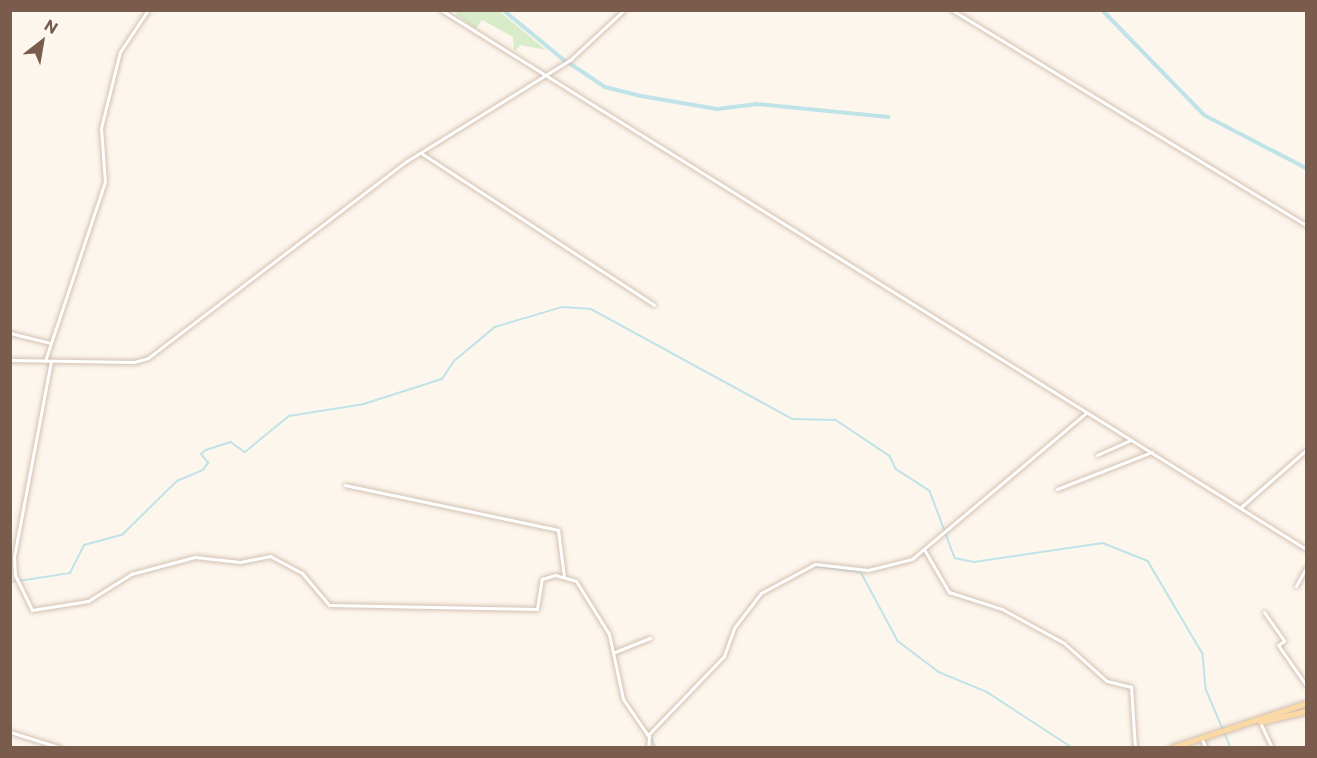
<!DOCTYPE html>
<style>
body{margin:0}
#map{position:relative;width:1317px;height:758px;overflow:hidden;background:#fdf6ec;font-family:Commissioner,sans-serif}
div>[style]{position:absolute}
.green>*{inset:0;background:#d8ecc9}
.stream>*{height:1.5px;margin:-0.75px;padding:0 0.75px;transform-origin:0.75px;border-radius:0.75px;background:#bfe3e8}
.canal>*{height:4px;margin:-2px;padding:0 2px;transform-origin:2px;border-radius:2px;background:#bfe3e8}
.roads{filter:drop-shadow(0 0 2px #d1beb0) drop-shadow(0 0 2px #d1beb0)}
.minor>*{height:3px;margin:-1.5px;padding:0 1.5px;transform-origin:1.5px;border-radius:1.5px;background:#fff}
.primary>*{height:4.5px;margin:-2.25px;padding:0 2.25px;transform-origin:2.25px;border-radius:2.25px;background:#fbd9a5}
span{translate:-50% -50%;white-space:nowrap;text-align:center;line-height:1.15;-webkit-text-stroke:6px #fffaf3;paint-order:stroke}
.frame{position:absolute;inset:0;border:12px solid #7a5c4d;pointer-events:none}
.north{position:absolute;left:12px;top:12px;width:60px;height:60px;-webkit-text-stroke:4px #fffaf3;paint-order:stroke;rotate:31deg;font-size:16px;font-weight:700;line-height:24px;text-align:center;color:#7a5c4d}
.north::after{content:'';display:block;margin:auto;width:21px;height:27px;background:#7a5c4d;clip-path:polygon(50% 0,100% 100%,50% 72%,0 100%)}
</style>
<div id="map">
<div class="green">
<i style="clip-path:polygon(458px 11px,499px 11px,546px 50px,521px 45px,514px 51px,513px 37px,482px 20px,476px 29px,456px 14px)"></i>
</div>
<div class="stream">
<i style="left:813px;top:566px;width:48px;rotate:7.1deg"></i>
<i style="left:861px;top:572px;width:78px;rotate:61.8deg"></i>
<i style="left:898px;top:641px;width:51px;rotate:37.1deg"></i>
<i style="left:939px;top:672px;width:52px;rotate:22.6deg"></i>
<i style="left:987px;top:692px;width:103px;rotate:33.1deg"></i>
<i style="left:19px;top:581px;width:52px;rotate:-8.9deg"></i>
<i style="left:70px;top:573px;width:31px;rotate:-63deg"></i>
<i style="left:84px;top:545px;width:39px;rotate:-15deg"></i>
<i style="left:122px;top:535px;width:77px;rotate:-44.5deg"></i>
<i style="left:177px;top:481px;width:28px;rotate:-23deg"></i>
<i style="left:203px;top:470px;width:9px;rotate:-54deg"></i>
<i style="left:208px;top:463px;width:11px;rotate:-128deg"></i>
<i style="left:201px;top:454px;width:6px;rotate:-39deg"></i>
<i style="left:206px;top:450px;width:26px;rotate:-18deg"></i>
<i style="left:231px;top:442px;width:17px;rotate:36deg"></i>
<i style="left:245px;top:452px;width:57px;rotate:-39.3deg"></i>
<i style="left:289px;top:416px;width:76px;rotate:-9.1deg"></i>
<i style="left:364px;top:404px;width:82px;rotate:-17.8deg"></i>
<i style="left:442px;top:379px;width:22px;rotate:-56deg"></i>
<i style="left:454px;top:361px;width:53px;rotate:-39.7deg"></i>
<i style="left:495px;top:327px;width:70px;rotate:-16.6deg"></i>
<i style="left:562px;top:307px;width:29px;rotate:4deg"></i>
<i style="left:591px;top:309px;width:230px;rotate:28.6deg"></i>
<i style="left:793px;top:419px;width:43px;rotate:1.3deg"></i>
<i style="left:836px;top:420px;width:65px;rotate:33.7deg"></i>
<i style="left:890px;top:456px;width:14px;rotate:65deg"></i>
<i style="left:896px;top:469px;width:40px;rotate:32.9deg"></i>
<i style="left:930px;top:491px;width:72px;rotate:69.5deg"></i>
<i style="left:955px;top:558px;width:19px;rotate:12deg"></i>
<i style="left:974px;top:562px;width:130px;rotate:-8.4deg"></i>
<i style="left:1103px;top:543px;width:48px;rotate:21.8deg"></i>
<i style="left:1148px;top:561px;width:108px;rotate:59.4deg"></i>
<i style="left:1203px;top:654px;width:35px;rotate:85deg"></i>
<i style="left:1206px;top:689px;width:64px;rotate:67deg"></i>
<i style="left:10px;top:583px;width:5px;rotate:-22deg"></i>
<i style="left:652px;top:739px;width:10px;rotate:66deg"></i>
</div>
<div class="canal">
<i style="left:503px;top:10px;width:80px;rotate:39.4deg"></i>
<i style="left:1102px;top:10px;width:146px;rotate:45.8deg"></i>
<i style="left:1204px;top:115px;width:115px;rotate:27.5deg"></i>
<i style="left:569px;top:63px;width:43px;rotate:33.7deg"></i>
<i style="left:605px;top:87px;width:37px;rotate:14deg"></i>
<i style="left:641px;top:96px;width:77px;rotate:9.7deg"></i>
<i style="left:717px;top:109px;width:39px;rotate:-7deg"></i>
<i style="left:756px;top:104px;width:133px;rotate:5.6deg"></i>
</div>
<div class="roads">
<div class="minor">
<i style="left:441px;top:10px;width:1019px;rotate:31.93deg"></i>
<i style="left:952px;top:10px;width:414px;rotate:31.3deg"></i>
<i style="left:421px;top:153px;width:278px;rotate:33.1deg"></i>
<i style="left:10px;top:333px;width:41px;rotate:14deg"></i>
<i style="left:10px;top:360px;width:124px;rotate:0.9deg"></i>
<i style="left:134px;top:362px;width:15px;rotate:-16deg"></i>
<i style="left:148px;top:358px;width:325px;rotate:-37.3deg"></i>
<i style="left:407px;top:161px;width:192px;rotate:-31.8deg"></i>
<i style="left:570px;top:60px;width:74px;rotate:-42.8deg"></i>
<i style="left:45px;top:361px;width:189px;rotate:-71.5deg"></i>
<i style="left:105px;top:182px;width:54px;rotate:-94.2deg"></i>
<i style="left:101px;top:128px;width:78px;rotate:-76deg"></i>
<i style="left:120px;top:52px;width:50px;rotate:-56.3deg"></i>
<i style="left:51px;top:361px;width:199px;rotate:100.7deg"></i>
<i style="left:14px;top:557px;width:18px;rotate:87deg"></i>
<i style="left:15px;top:575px;width:39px;rotate:64deg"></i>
<i style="left:32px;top:610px;width:57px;rotate:-9.1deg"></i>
<i style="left:88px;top:601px;width:51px;rotate:-32.1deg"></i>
<i style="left:131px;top:574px;width:66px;rotate:-14.9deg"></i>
<i style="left:195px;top:557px;width:45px;rotate:6.3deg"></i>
<i style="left:240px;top:562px;width:31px;rotate:-11deg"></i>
<i style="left:270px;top:556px;width:36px;rotate:28deg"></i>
<i style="left:302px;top:573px;width:42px;rotate:49.8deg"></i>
<i style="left:329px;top:605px;width:208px;rotate:1.1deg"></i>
<i style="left:537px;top:609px;width:30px;rotate:-81deg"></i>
<i style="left:542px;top:579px;width:14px;rotate:-17deg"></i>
<i style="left:555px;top:575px;width:22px;rotate:16deg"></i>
<i style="left:576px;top:581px;width:62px;rotate:58.1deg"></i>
<i style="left:609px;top:634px;width:66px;rotate:77.8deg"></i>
<i style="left:623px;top:699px;width:46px;rotate:55.6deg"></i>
<i style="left:649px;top:737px;width:11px;rotate:95deg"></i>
<i style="left:1097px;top:455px;width:37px;rotate:-24deg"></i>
<i style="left:345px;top:485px;width:218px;rotate:11.9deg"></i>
<i style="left:558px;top:530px;width:47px;rotate:82.7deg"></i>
<i style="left:1057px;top:489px;width:102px;rotate:-21.3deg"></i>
<i style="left:1241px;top:507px;width:86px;rotate:-41.2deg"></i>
<i style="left:925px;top:551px;width:48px;rotate:59.7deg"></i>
<i style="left:949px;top:592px;width:56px;rotate:17.8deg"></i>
<i style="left:1002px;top:609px;width:71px;rotate:28.7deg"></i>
<i style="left:1064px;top:643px;width:57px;rotate:41.5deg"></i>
<i style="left:1107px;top:681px;width:25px;rotate:14deg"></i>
<i style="left:1131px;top:687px;width:61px;rotate:86.2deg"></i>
<i style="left:1296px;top:586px;width:21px;rotate:-61deg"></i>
<i style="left:1264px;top:612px;width:35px;rotate:55deg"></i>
<i style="left:1284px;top:641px;width:7px;rotate:146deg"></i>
<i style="left:1278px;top:645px;width:49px;rotate:55deg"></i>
<i style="left:615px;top:652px;width:38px;rotate:-22deg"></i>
<i style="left:1260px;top:722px;width:29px;rotate:65deg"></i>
<i style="left:10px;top:732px;width:53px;rotate:17.4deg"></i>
<i style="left:648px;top:735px;width:110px;rotate:-46.1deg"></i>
<i style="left:724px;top:656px;width:30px;rotate:-70deg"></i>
<i style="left:734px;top:628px;width:44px;rotate:-52.4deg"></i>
<i style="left:761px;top:593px;width:61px;rotate:-28.2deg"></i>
<i style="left:815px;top:564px;width:53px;rotate:6.5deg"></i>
<i style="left:868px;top:570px;width:45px;rotate:-14deg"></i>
<i style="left:912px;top:559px;width:227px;rotate:-40deg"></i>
<i style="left:1201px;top:738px;width:11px;rotate:63deg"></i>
</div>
<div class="primary">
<i style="left:1260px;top:722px;width:47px;rotate:-13.4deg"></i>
<i style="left:1171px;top:748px;width:142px;rotate:-18.4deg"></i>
</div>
</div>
<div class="frame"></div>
<div class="north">N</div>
</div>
